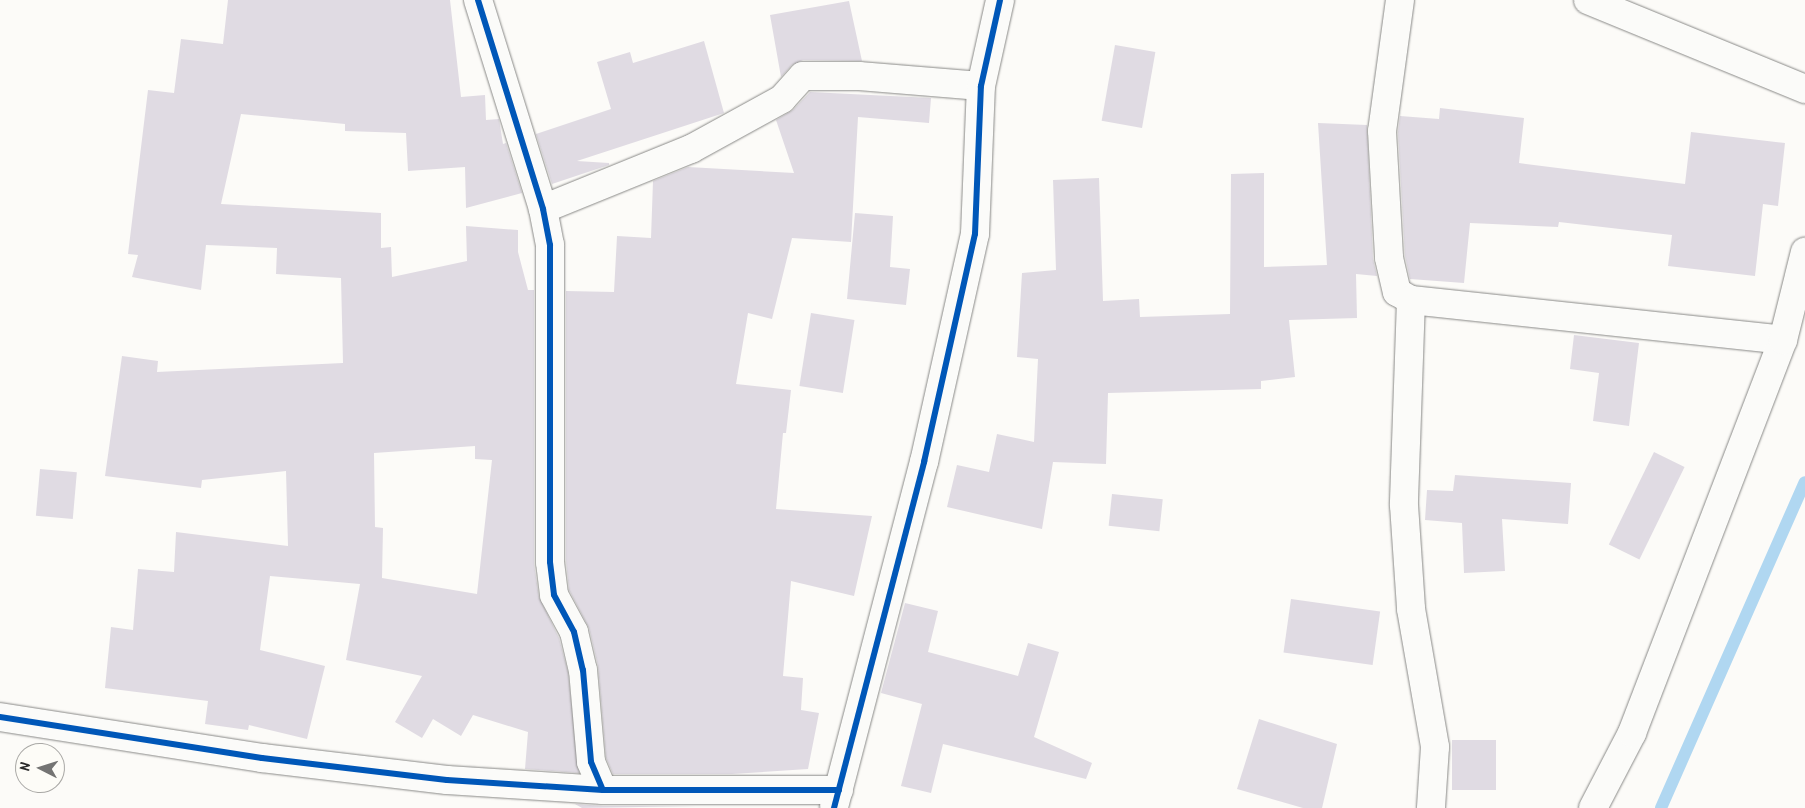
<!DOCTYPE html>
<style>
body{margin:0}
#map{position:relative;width:1805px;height:808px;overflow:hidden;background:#fcfbf8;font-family:Kalam,sans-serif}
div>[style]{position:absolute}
.stream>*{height:12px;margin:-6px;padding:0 6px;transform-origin:6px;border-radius:6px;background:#b0d7f1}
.building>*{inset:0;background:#e0dbe3;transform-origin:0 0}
.roads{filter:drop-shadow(0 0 1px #898987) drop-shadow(0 0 1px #898987)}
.street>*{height:28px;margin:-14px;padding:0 14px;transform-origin:14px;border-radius:14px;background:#fbfbf9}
.cycleway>*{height:6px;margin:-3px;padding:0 3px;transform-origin:3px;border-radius:3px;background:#0057b8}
span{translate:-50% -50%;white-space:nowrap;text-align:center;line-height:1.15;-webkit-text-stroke:5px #fdfcf7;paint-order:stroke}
.north{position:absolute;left:15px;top:743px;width:50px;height:50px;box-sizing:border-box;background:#fdfcf7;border:1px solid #a9a8a5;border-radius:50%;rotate:275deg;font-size:14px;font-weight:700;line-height:20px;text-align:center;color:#2b2b2b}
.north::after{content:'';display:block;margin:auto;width:18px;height:22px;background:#747473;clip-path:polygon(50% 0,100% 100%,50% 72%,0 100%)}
</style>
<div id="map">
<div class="stream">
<i style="left:1661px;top:808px;width:356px;rotate:-66.2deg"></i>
</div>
<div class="building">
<i style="clip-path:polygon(evenodd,228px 0,450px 0,461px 97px,485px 95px,486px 120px,499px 119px,503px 144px,506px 143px,522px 193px,466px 208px,465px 167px,408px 171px,406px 133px,345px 131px,345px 124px,241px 114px,221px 204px,381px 213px,381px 248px,391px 247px,392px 277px,467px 261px,466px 226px,518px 230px,518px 252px,528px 290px,534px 290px,534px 564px,539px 597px,559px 638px,568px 672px,579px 773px,525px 769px,528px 732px,473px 715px,461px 736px,433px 719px,422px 738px,395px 722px,422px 676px,346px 660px,360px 584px,270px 576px,260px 650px,325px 666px,307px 739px,249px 725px,248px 730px,205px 724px,208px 701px,105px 688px,111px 627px,133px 630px,138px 569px,174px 572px,176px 532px,288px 546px,286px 471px,202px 480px,201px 488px,105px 476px,122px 356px,158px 361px,157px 372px,343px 363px,341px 278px,276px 274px,277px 248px,206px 245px,201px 290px,132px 277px,138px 255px,128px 254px,148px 90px,174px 93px,181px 39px,223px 44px,228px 0,475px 446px,475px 459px,492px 460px,477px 594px,382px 578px,383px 528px,375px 527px,374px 453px,475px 446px)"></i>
<i style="clip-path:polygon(849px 1px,862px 61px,803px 60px,792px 65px,781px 77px,770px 15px)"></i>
<i style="clip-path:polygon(704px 41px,724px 113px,577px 161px,609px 163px,609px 165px,552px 184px,536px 134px,611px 109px,597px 62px,630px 52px,633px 63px)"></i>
<i style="left:1115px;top:45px;width:41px;height:77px;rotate:10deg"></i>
<i style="clip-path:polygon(810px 92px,931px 98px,929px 123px,858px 117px,851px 242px,792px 238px,772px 319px,748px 313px,736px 384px,791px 390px,786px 433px,783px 433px,776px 509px,872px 516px,854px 596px,791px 581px,783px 676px,803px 678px,801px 710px,819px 713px,808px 769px,732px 774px,613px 774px,606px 758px,598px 666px,589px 628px,569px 590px,566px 561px,566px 291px,614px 292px,617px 236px,651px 238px,653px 181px,688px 167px,794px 173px,776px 120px,793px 110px)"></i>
<i style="clip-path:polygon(1440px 108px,1524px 118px,1519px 163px,1685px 184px,1691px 132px,1785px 143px,1778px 206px,1763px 204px,1755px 276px,1668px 266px,1672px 235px,1559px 222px,1558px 227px,1470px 223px,1464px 283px,1410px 279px,1405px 256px,1398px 132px,1400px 116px,1439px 119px)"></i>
<i style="clip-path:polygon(1318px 123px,1367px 125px,1373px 259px,1377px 276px,1356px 274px,1357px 318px,1289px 320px,1295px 377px,1261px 381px,1261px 389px,1108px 393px,1106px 464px,1053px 462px,1042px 529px,947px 507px,957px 465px,989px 472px,997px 434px,1034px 442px,1038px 359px,1017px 357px,1022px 273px,1056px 270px,1053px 180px,1099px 178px,1103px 301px,1139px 299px,1140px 317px,1230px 314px,1231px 174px,1264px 173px,1264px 267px,1327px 265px)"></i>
<i style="clip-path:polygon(855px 213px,893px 216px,890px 267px,910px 269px,906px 305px,847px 299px)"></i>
<i style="left:811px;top:313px;width:44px;height:74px;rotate:9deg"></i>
<i style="clip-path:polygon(1574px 335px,1639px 343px,1629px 426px,1593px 421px,1599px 373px,1570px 369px)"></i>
<i style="left:1654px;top:452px;width:34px;height:103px;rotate:26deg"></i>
<i style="left:40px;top:469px;width:37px;height:47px;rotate:5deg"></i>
<i style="clip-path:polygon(1455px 475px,1571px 483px,1568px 524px,1502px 519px,1505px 571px,1464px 573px,1462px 523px,1425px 520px,1427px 490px,1453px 491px)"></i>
<i style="left:1112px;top:494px;width:51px;height:32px;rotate:6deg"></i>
<i style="left:1291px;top:599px;width:90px;height:54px;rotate:8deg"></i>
<i style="clip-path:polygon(905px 603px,938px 611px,928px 652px,1018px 676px,1028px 643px,1059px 652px,1034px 737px,1092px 763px,1086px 779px,943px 744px,931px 793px,901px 786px,922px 704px,881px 693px)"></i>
<i style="clip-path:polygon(1259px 719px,1337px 744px,1322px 808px,1303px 808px,1237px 789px)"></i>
<i style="left:1496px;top:740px;width:50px;height:44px;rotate:90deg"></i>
<i style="clip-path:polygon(575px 804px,603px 806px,697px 806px,582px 808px)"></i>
</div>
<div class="roads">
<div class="street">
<i style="left:478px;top:0;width:219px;rotate:72.7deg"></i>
<i style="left:543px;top:209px;width:37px;rotate:79deg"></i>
<i style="left:550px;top:245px;width:317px;rotate:90deg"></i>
<i style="left:550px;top:562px;width:33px;rotate:83deg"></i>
<i style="left:554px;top:595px;width:42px;rotate:61.6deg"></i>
<i style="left:574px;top:632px;width:39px;rotate:77deg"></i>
<i style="left:583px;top:670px;width:92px;rotate:85deg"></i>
<i style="left:591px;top:762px;width:30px;rotate:67deg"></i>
<i style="left:1400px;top:0;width:132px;rotate:97.8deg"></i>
<i style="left:1382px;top:131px;width:127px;rotate:86.8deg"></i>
<i style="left:1389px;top:258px;width:35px;rotate:77deg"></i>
<i style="left:1397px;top:292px;width:16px;rotate:30deg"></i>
<i style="left:1411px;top:300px;width:374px;rotate:6.1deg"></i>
<i style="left:1588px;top:0;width:235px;rotate:22.3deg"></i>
<i style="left:543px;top:209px;width:160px;rotate:-22.1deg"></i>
<i style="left:691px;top:149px;width:104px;rotate:-28.8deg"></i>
<i style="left:782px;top:99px;width:31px;rotate:-48deg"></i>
<i style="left:803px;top:76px;width:56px"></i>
<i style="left:859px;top:76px;width:122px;rotate:4.7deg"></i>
<i style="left:1411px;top:300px;width:205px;rotate:92deg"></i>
<i style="left:1404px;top:505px;width:104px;rotate:86.1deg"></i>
<i style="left:1411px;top:609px;width:140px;rotate:80.1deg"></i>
<i style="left:1435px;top:747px;width:61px;rotate:93.8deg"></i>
<i style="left:0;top:717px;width:265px;rotate:8.9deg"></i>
<i style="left:262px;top:758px;width:186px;rotate:6.8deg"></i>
<i style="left:447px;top:780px;width:156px;rotate:3.7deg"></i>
<i style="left:603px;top:790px;width:236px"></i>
<i style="left:834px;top:807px;width:357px;rotate:-75.4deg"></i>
<i style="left:924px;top:462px;width:234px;rotate:-77.4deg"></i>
<i style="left:975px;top:234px;width:148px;rotate:-87.7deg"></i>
<i style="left:981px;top:86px;width:88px;rotate:-77.5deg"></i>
<i style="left:1593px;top:808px;width:85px;rotate:-62.5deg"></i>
<i style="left:1632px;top:733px;width:421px;rotate:-69deg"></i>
<i style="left:1783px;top:340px;width:91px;rotate:-76deg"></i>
</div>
</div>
<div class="cycleway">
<i style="left:478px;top:0;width:219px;rotate:72.7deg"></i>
<i style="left:543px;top:209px;width:37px;rotate:79deg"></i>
<i style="left:550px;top:245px;width:317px;rotate:90deg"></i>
<i style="left:550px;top:562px;width:33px;rotate:83deg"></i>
<i style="left:554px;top:595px;width:42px;rotate:61.6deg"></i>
<i style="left:574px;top:632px;width:39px;rotate:77deg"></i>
<i style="left:583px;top:670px;width:92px;rotate:85deg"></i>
<i style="left:591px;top:762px;width:30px;rotate:67deg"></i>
<i style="left:0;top:717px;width:265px;rotate:8.9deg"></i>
<i style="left:262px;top:758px;width:186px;rotate:6.8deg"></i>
<i style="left:447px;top:780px;width:156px;rotate:3.7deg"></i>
<i style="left:603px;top:790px;width:236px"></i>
<i style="left:834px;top:808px;width:358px;rotate:-75.4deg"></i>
<i style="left:924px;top:462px;width:234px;rotate:-77.4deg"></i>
<i style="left:975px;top:234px;width:148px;rotate:-87.7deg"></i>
<i style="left:981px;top:86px;width:88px;rotate:-77.5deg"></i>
</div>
<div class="north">N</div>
</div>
